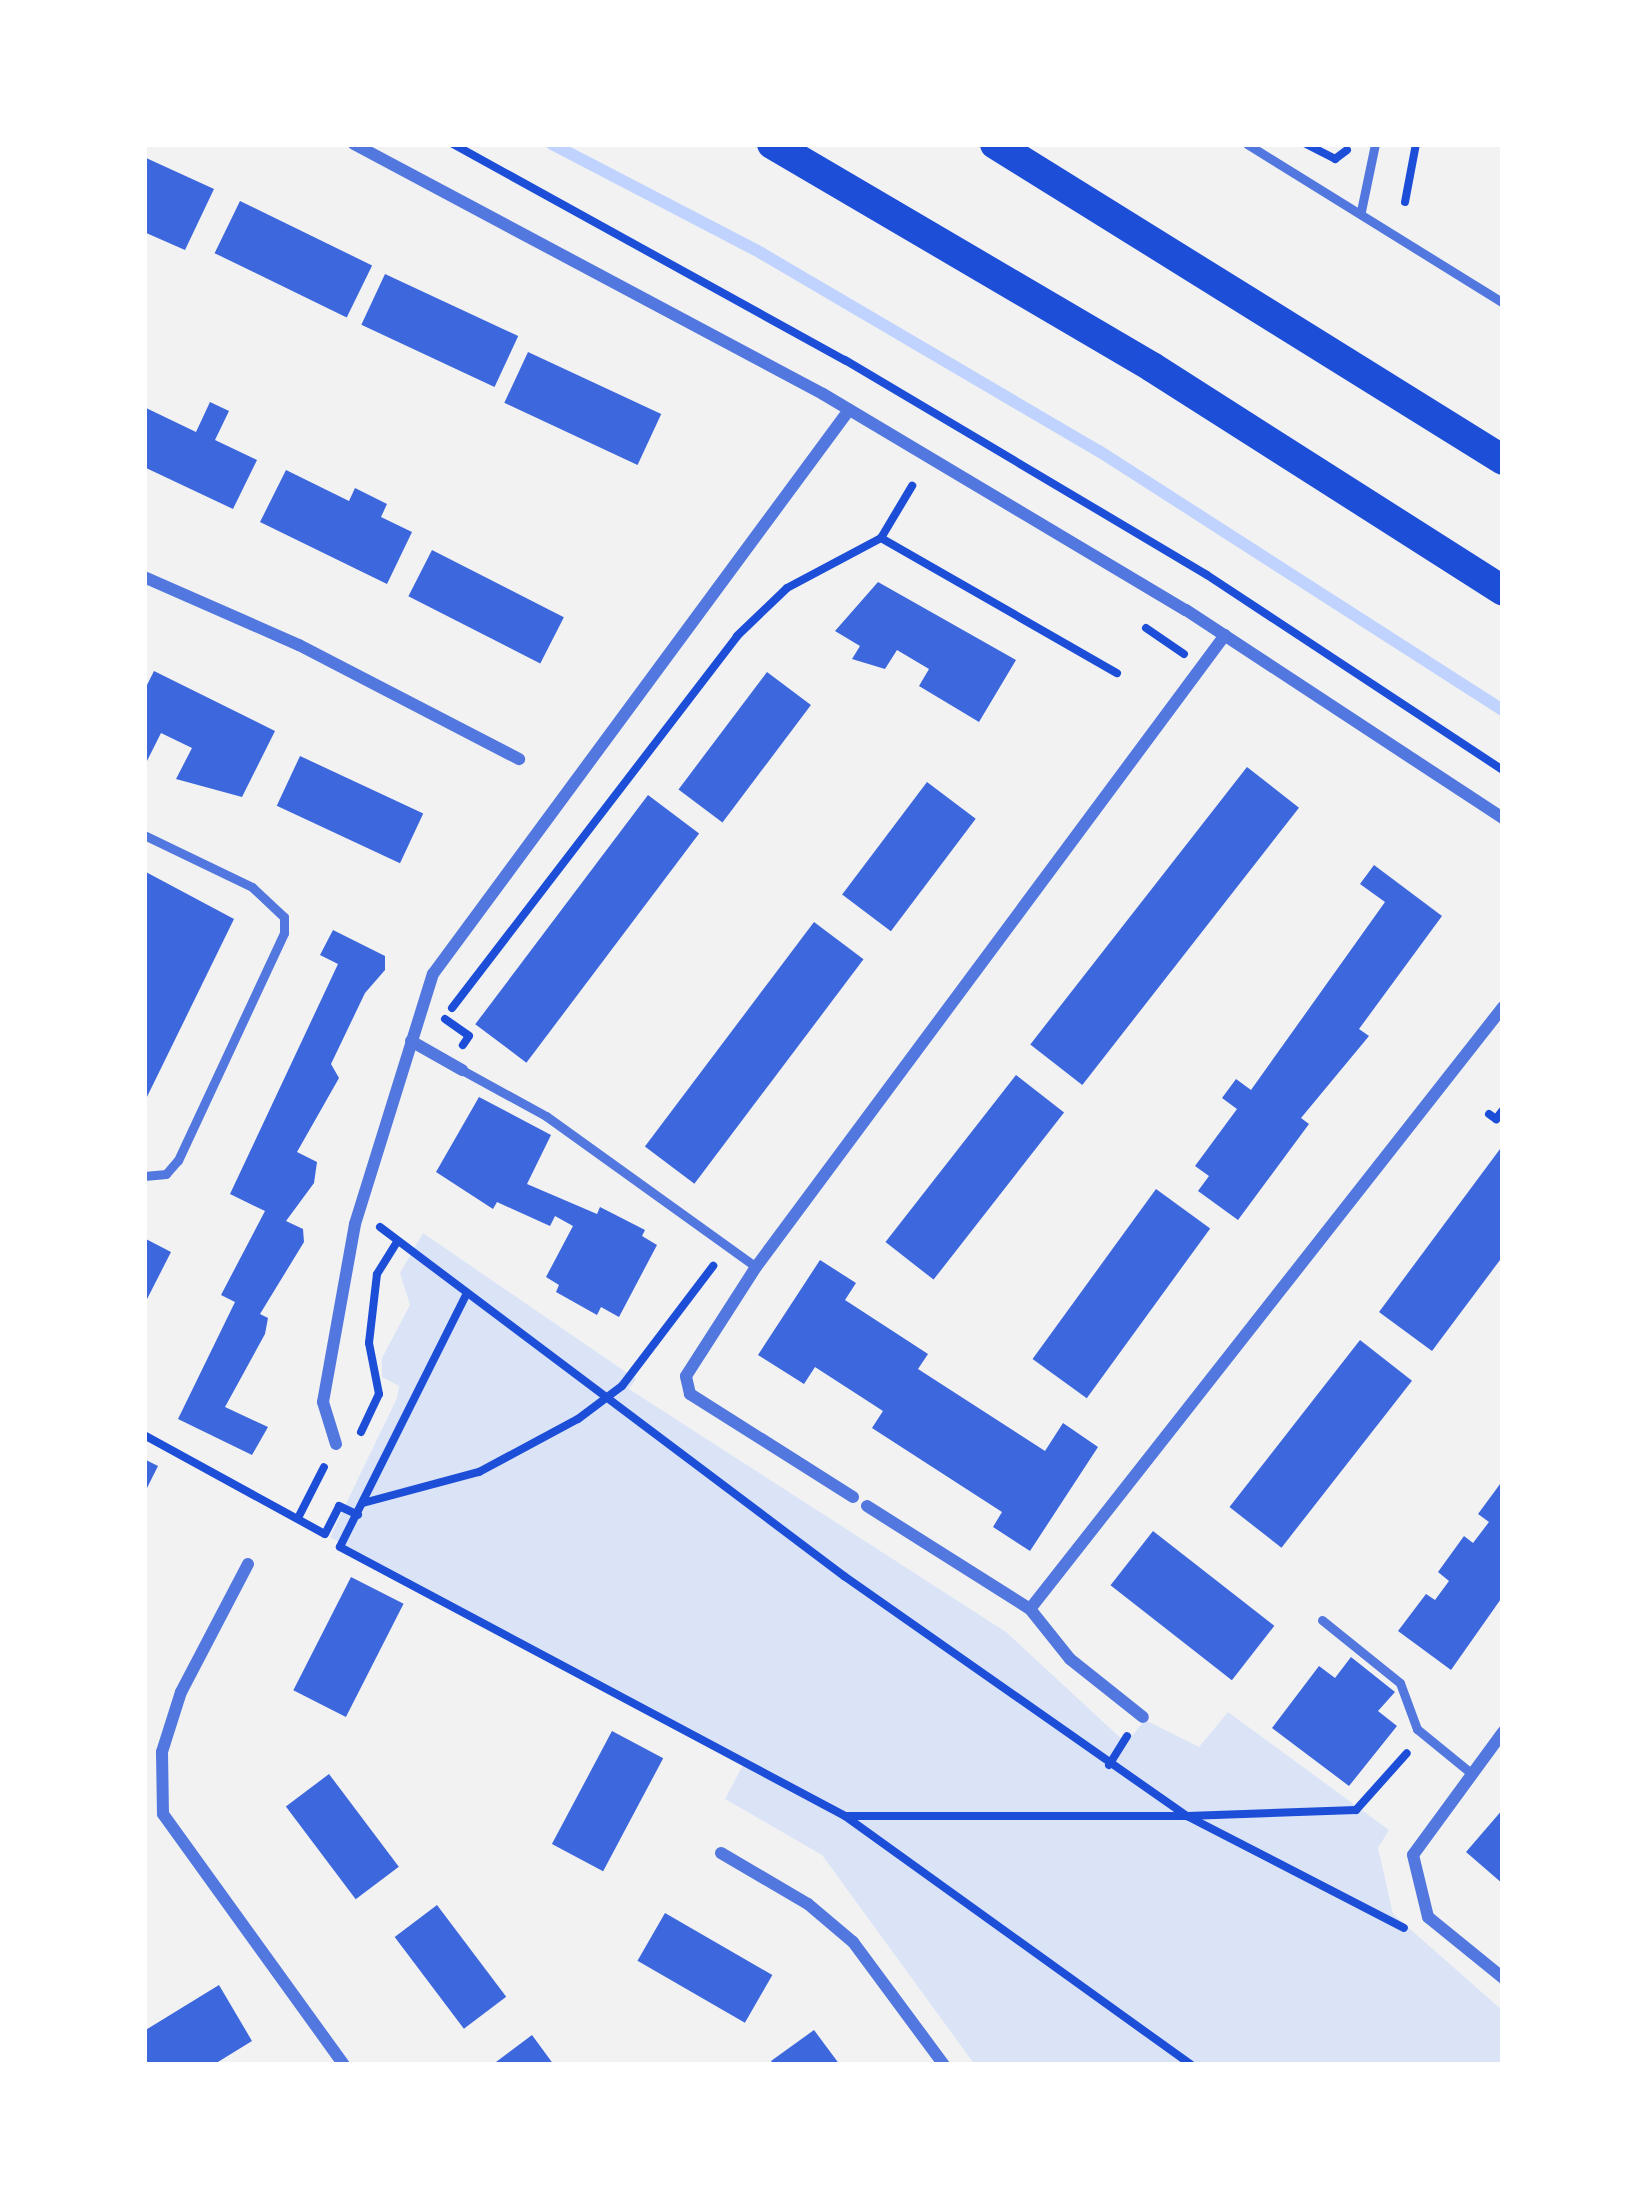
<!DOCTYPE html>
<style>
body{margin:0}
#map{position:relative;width:1647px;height:2209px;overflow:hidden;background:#f2f2f2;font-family:"Archivo Narrow",sans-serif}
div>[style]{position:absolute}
.green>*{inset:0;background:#dbe4f7}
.stream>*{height:12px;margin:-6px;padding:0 6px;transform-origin:6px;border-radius:6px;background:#bfd3fe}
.building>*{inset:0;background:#3d67dc;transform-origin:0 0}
.path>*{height:8px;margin:-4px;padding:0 4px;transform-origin:4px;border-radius:4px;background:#1d4ed8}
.service>*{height:9px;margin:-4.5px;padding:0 4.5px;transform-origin:4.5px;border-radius:4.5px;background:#5277de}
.minor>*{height:12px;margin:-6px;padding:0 6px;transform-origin:6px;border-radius:6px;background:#5277de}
.primary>*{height:30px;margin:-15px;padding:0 15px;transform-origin:15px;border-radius:15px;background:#1d4ed8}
span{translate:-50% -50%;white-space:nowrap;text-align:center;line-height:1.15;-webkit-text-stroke:10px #fff;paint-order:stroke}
.frame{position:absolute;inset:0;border:147px solid #fff;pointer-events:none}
</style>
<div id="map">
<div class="green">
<i style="clip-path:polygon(423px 1233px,636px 1379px,629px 1389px,1006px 1632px,1126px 1743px,1145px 1720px,1199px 1747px,1228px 1712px,1389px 1830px,1378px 1848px,1393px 1914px,1503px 2011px,1503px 2065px,975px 2065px,822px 1855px,725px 1799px,743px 1765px,330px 1537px,397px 1398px,399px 1386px,382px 1377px,382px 1358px,410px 1305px,400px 1273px)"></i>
</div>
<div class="stream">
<i style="left:552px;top:144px;width:236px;rotate:27.5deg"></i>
<i style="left:761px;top:253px;width:392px;rotate:30.4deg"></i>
<i style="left:1099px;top:451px;width:480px;rotate:32.7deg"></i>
</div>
<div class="building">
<i style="clip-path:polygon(144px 157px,214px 189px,185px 250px,144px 232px)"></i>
<i style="left:240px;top:201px;width:147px;height:58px;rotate:26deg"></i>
<i style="left:385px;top:274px;width:147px;height:56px;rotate:25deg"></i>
<i style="left:528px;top:352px;width:147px;height:56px;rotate:25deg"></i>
<i style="clip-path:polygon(210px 402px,229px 411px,215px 440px,257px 460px,233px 509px,144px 467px,144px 407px,196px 432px)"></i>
<i style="clip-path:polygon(286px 470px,349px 501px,355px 488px,387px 504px,381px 517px,412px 532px,387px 584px,260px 522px)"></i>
<i style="left:432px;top:550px;width:148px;height:52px;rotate:27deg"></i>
<i style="clip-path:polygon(878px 582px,1016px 660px,979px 722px,919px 686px,929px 669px,897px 650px,885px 669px,852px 659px,860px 646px,835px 631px)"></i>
<i style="clip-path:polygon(154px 671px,275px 731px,242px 797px,176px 779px,192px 748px,161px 733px,144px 767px,144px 691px)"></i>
<i style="left:767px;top:672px;width:55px;height:147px;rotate:37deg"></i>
<i style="left:300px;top:756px;width:136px;height:55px;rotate:25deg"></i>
<i style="left:1247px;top:767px;width:66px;height:352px;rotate:38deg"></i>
<i style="left:927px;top:782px;width:61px;height:141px;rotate:37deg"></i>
<i style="left:648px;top:795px;width:64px;height:287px;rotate:37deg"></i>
<i style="clip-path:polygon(1374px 865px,1442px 916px,1359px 1029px,1369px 1036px,1301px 1118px,1309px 1124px,1238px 1220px,1198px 1191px,1209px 1176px,1195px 1166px,1237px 1109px,1222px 1098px,1236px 1079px,1251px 1090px,1385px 902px,1360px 884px)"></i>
<i style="clip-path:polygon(144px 871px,234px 919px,144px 1103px)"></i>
<i style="left:814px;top:922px;width:62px;height:281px;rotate:37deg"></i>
<i style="clip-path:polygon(333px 930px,385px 956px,385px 970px,365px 993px,331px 1064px,339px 1078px,297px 1152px,317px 1162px,314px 1183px,286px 1221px,303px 1229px,304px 1242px,260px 1314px,268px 1318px,265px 1334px,225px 1407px,268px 1427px,252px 1455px,178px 1419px,235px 1302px,221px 1295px,265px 1211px,230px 1194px,338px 964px,320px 955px)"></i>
<i style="left:1016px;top:1075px;width:61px;height:212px;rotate:38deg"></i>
<i style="clip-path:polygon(479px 1097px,551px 1135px,527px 1184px,597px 1214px,600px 1207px,645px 1230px,642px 1236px,657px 1245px,619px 1317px,601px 1307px,597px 1315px,556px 1292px,559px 1285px,546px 1277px,573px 1226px,555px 1216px,550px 1226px,497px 1202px,493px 1209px,436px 1172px)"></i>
<i style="clip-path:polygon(1503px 1145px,1503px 1256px,1432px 1351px,1379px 1312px)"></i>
<i style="left:1156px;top:1189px;width:67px;height:210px;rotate:36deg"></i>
<i style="clip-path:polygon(144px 1238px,171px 1252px,144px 1305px)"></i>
<i style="clip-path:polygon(820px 1260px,856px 1283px,845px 1300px,928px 1354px,918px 1369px,1045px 1451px,1063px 1423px,1098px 1447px,1030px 1551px,993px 1527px,1002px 1512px,872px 1428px,883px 1411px,815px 1367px,804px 1384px,758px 1355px)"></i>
<i style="left:1360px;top:1340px;width:66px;height:212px;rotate:38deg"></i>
<i style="clip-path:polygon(144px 1459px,158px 1466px,144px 1494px)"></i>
<i style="clip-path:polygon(1503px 1480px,1503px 1596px,1451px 1670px,1398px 1631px,1426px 1594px,1435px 1600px,1449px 1581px,1438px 1572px,1464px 1536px,1473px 1543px,1489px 1522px,1478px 1514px)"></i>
<i style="left:1153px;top:1531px;width:154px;height:69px;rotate:38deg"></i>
<i style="left:351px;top:1577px;width:59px;height:127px;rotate:27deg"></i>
<i style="clip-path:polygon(1351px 1657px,1395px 1692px,1378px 1711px,1397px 1726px,1349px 1786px,1272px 1728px,1319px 1666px,1335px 1678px)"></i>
<i style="left:612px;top:1731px;width:58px;height:128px;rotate:28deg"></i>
<i style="left:329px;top:1774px;width:116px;height:54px;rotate:53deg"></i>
<i style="clip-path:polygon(1503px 1809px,1503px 1884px,1466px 1852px)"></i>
<i style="left:437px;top:1905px;width:115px;height:53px;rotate:53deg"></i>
<i style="left:665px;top:1913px;width:124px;height:55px;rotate:30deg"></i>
<i style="clip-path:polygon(219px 1985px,252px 2041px,213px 2065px,144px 2065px,144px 2031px)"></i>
<i style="clip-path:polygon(814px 2030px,840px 2065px,774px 2065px,771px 2061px)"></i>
<i style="clip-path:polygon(532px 2035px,554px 2065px,492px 2065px)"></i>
</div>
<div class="path">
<i style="left:453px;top:144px;width:448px;rotate:28.9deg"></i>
<i style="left:845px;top:360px;width:421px;rotate:30.7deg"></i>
<i style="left:1207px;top:575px;width:354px;rotate:33.4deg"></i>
<i style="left:1306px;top:144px;width:33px;rotate:27deg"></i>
<i style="left:1335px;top:159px;width:15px;rotate:-37deg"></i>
<i style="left:1405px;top:202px;width:59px;rotate:-79.3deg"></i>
<i style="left:881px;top:538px;width:61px;rotate:-59.2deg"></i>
<i style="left:1146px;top:628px;width:46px;rotate:34.4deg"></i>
<i style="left:452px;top:1008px;width:469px;rotate:-52.5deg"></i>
<i style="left:737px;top:636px;width:69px;rotate:-43.8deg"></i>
<i style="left:787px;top:588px;width:106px;rotate:-28deg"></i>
<i style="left:881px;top:538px;width:272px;rotate:29.8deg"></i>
<i style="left:445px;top:1019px;width:29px;rotate:35deg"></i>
<i style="left:469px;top:1036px;width:11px;rotate:124deg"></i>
<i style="left:1489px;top:1114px;width:9px;rotate:36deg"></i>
<i style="left:1496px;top:1119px;width:11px;rotate:-52deg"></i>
<i style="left:380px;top:1227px;width:581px;rotate:36.95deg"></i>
<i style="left:844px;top:1576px;width:419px;rotate:35deg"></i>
<i style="left:1187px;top:1816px;width:169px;rotate:-2deg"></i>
<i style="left:1356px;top:1810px;width:76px;rotate:-48.2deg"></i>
<i style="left:467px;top:1293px;width:284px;rotate:116.6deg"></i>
<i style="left:340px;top:1547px;width:572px;rotate:28.04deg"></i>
<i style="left:845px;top:1816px;width:426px;rotate:35.7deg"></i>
<i style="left:361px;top:1432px;width:42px;rotate:-64.7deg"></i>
<i style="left:379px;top:1394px;width:52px;rotate:-101.1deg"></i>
<i style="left:369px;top:1343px;width:69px;rotate:-83.4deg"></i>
<i style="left:377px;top:1274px;width:39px;rotate:-58deg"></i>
<i style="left:144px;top:1435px;width:206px;rotate:28.7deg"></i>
<i style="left:325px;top:1534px;width:31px;rotate:-63deg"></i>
<i style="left:339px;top:1506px;width:21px;rotate:25deg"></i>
<i style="left:363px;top:1503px;width:120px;rotate:-15deg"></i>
<i style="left:479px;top:1472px;width:112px;rotate:-28.2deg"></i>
<i style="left:578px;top:1419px;width:55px;rotate:-36.9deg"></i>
<i style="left:622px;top:1386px;width:151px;rotate:-52.8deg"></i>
<i style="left:298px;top:1518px;width:57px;rotate:-63deg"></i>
<i style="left:1109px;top:1765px;width:34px;rotate:-58deg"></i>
<i style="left:846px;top:1816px;width:341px"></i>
<i style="left:1187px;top:1816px;width:244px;rotate:27.3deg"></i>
</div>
<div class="service">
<i style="left:1247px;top:144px;width:301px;rotate:31.8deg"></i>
<i style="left:1361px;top:211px;width:68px;rotate:-78.2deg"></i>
<i style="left:144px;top:835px;width:120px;rotate:25.7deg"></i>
<i style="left:252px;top:887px;width:44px;rotate:43.2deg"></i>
<i style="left:284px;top:917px;width:16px;rotate:90deg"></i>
<i style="left:284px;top:933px;width:251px;rotate:115deg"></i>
<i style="left:178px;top:1160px;width:18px;rotate:131deg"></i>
<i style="left:166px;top:1174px;width:22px;rotate:175deg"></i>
<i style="left:462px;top:1070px;width:96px;rotate:28.7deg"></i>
<i style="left:546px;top:1116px;width:259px;rotate:35.7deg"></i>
<i style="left:1322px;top:1620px;width:100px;rotate:38.9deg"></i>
<i style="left:1400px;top:1683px;width:49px;rotate:69.7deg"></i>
<i style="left:1417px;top:1729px;width:70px;rotate:39.2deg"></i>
</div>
<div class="minor">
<i style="left:354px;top:144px;width:531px;rotate:28.06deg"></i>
<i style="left:823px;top:394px;width:422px;rotate:30.8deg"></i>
<i style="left:1186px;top:610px;width:379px;rotate:33.3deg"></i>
<i style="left:144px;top:577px;width:169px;rotate:23.7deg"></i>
<i style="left:299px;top:645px;width:248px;rotate:27.4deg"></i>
<i style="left:411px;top:1041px;width:59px;rotate:29.6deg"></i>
<i style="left:336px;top:1444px;width:44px;rotate:-107.2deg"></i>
<i style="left:323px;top:1402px;width:181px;rotate:-79.8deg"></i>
<i style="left:355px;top:1224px;width:262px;rotate:-72.7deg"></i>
<i style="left:433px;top:974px;width:701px;rotate:-53.59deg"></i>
<i style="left:853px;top:1497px;width:193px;rotate:-147.7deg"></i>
<i style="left:690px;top:1394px;width:18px;rotate:-103deg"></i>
<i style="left:686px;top:1376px;width:130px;rotate:-57.3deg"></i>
<i style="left:756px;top:1267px;width:787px;rotate:-53.42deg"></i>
<i style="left:867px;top:1506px;width:193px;rotate:32.3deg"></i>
<i style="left:1030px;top:1609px;width:64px;rotate:51.3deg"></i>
<i style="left:1070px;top:1659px;width:93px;rotate:38.5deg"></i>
<i style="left:248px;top:1564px;width:144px;rotate:117.6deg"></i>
<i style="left:181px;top:1692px;width:63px;rotate:107.6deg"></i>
<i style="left:162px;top:1752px;width:62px;rotate:89.1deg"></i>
<i style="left:163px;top:1814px;width:309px;rotate:54.2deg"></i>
<i style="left:1030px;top:1609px;width:766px;rotate:-51.84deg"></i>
<i style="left:1503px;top:1732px;width:152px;rotate:126.2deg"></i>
<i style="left:1413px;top:1855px;width:64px;rotate:76.4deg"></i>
<i style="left:1428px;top:1917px;width:97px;rotate:39.1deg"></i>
<i style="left:721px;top:1853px;width:101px;rotate:30.4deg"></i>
<i style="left:808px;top:1904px;width:59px;rotate:40.2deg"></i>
<i style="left:853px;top:1942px;width:153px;rotate:53.5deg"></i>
</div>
<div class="primary">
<i style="left:772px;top:144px;width:441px;rotate:30.4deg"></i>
<i style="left:1152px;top:367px;width:416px;rotate:32.5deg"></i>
<i style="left:995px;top:144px;width:598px;rotate:31.88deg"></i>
</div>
<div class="frame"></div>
</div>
